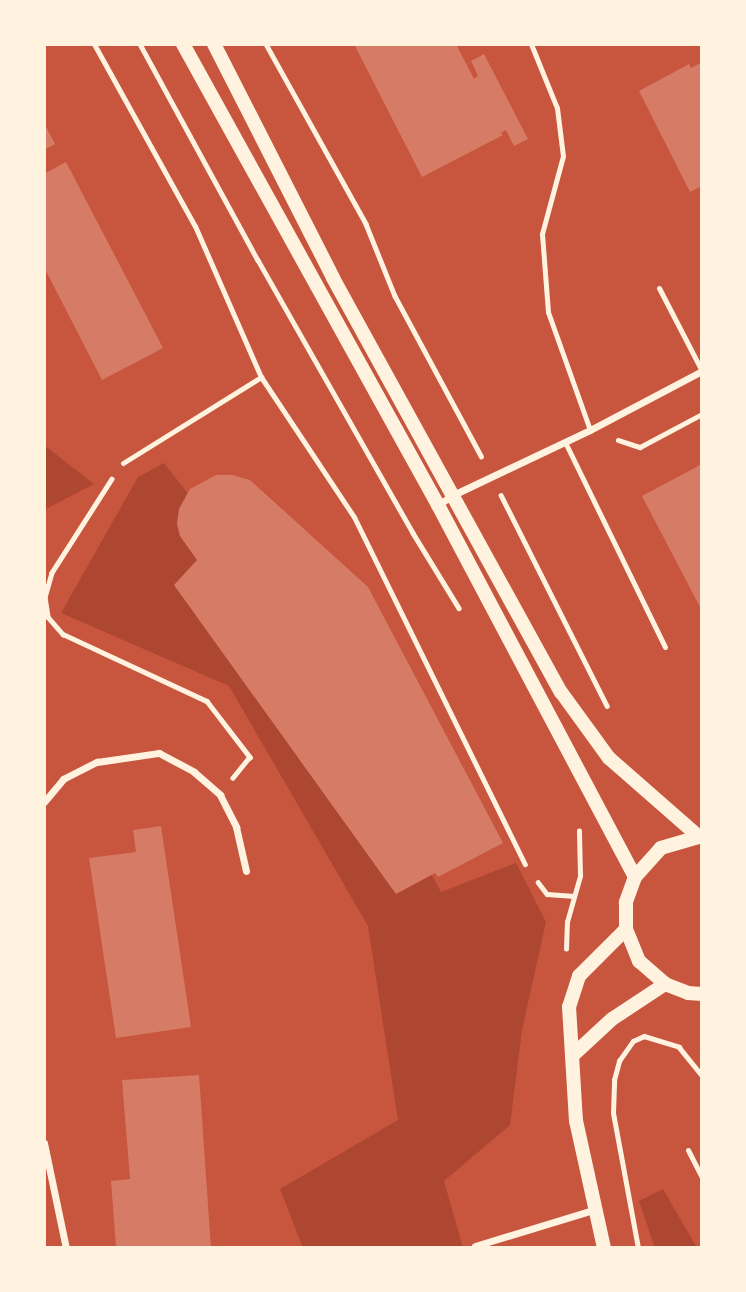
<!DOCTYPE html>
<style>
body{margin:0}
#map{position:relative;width:746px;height:1292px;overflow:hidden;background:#c8553d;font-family:"Exo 2",sans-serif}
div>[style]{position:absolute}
.green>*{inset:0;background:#ae4732}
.building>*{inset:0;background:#d67c66}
.path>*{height:4.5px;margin:-2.25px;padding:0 2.25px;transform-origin:2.25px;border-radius:2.25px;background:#fff3e0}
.service>*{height:5px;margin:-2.5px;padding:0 2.5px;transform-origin:2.5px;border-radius:2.5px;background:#fff3e0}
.minor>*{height:7px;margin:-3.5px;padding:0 3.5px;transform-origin:3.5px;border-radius:3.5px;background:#fff3e0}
.secondary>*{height:14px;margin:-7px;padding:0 7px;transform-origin:7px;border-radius:7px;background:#fff3e0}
span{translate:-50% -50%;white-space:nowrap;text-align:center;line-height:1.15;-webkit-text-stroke:7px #fff3e0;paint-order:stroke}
.frame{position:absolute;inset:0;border:46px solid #fff3e0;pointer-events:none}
</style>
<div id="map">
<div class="green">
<i style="clip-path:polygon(44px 445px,94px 484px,44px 510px)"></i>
<i style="clip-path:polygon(164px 463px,316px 657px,441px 892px,516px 863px,546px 922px,522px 1030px,510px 1125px,444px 1181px,463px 1248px,303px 1248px,280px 1189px,398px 1120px,368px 926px,229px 686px,61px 613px,138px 477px)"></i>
<i style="clip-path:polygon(663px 1189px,697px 1248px,655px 1248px,639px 1201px)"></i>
</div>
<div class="building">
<i style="clip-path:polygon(354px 44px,456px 44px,474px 79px,478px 76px,471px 61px,484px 54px,528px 139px,514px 146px,506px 130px,501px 133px,503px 135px,422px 177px)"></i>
<i style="clip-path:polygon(702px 62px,702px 186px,690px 192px,639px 91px,689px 64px,691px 68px)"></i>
<i style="clip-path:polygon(44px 123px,55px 144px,44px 150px)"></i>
<i style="clip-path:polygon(66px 162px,163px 348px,102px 380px,44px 267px,44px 174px)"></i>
<i style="clip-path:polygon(702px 464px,702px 611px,642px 496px)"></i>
<i style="clip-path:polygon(216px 475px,232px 475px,250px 480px,368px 587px,503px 843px,438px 877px,435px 873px,396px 894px,174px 585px,197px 560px,180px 536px,177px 524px,179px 509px,190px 489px)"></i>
<i style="clip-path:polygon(161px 826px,191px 1027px,116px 1038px,89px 858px,136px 852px,133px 830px)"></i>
<i style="clip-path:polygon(199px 1075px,211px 1248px,116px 1248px,111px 1181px,130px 1179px,122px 1080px)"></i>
</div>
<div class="path">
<i style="left:140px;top:44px;width:246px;rotate:61.4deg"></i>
<i style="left:258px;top:260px;width:314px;rotate:60.4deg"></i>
<i style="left:413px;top:533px;width:88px;rotate:58.5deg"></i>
<i style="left:266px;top:44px;width:206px;rotate:60.9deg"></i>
<i style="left:366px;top:224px;width:78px;rotate:68.1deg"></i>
<i style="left:395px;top:296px;width:182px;rotate:61.7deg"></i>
<i style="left:618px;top:440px;width:23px;rotate:18deg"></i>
<i style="left:640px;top:447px;width:70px;rotate:-28deg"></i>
<i style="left:112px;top:479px;width:112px;rotate:122.6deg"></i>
<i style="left:52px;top:573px;width:25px;rotate:106deg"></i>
<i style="left:45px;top:597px;width:20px;rotate:81deg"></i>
<i style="left:48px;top:617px;width:23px;rotate:49deg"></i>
<i style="left:63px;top:634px;width:159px;rotate:25deg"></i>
<i style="left:207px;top:701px;width:71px;rotate:52.5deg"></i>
<i style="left:250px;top:757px;width:27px;rotate:129deg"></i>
<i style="left:501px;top:495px;width:236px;rotate:63.3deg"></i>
<i style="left:538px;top:882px;width:15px;rotate:53deg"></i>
<i style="left:547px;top:894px;width:27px;rotate:4deg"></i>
<i style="left:566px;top:949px;width:27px;rotate:-88deg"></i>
<i style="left:567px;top:922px;width:48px;rotate:-74.2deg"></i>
<i style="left:580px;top:876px;width:45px;rotate:-91.3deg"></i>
<i style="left:638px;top:1248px;width:137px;rotate:-100.5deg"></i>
<i style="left:613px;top:1113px;width:33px;rotate:-88deg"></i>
<i style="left:614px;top:1080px;width:20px;rotate:-75deg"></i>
<i style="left:619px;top:1061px;width:24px;rotate:-55deg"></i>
<i style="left:633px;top:1041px;width:12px;rotate:-24deg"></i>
<i style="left:644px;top:1036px;width:37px;rotate:17deg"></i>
<i style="left:679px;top:1047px;width:36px;rotate:51deg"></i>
</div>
<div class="service">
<i style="left:94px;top:44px;width:208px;rotate:61deg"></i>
<i style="left:195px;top:226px;width:165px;rotate:66.4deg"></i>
<i style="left:261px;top:377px;width:168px;rotate:56.4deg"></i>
<i style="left:354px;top:517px;width:387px;rotate:63.8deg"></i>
<i style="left:531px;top:44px;width:69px;rotate:67.9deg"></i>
<i style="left:557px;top:108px;width:48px;rotate:82.9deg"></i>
<i style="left:563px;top:156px;width:81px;rotate:105.1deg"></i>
<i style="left:542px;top:234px;width:78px;rotate:85.6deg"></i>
<i style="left:548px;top:312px;width:125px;rotate:70.4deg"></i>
<i style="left:659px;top:288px;width:93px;rotate:62.6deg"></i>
<i style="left:565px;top:442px;width:228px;rotate:64deg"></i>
<i style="left:123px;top:463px;width:163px;rotate:-31.9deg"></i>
<i style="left:688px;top:1150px;width:31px;rotate:63deg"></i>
</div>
<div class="minor">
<i style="left:438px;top:505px;width:18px;rotate:-34deg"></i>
<i style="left:453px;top:495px;width:152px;rotate:-25.4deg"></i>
<i style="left:590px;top:430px;width:127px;rotate:-27.8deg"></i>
<i style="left:44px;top:802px;width:30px;rotate:-50deg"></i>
<i style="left:63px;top:779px;width:38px;rotate:-27deg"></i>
<i style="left:97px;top:762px;width:63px;rotate:-8.3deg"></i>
<i style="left:159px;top:753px;width:40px;rotate:28deg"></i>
<i style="left:194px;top:772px;width:35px;rotate:41deg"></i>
<i style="left:220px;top:795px;width:36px;rotate:63deg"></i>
<i style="left:236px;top:827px;width:45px;rotate:77.2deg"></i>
<i style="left:44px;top:1143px;width:107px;rotate:78.2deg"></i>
<i style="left:475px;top:1246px;width:123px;rotate:-17deg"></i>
</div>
<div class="secondary">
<i style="left:183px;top:44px;width:527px;rotate:61.05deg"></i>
<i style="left:438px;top:505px;width:421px;rotate:62.1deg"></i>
<i style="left:214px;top:44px;width:263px;rotate:63deg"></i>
<i style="left:333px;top:278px;width:473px;rotate:61.2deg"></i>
<i style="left:561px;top:692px;width:82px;rotate:54deg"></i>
<i style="left:609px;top:758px;width:118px;rotate:41.2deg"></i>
<i style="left:702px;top:836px;width:43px;rotate:163.7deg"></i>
<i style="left:661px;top:848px;width:39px;rotate:132deg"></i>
<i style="left:635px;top:877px;width:27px;rotate:110deg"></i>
<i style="left:626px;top:902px;width:27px;rotate:90deg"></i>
<i style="left:626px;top:929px;width:35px;rotate:68deg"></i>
<i style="left:639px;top:961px;width:35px;rotate:41deg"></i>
<i style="left:665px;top:984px;width:25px;rotate:21deg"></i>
<i style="left:688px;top:993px;width:14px;rotate:4deg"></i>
<i style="left:572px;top:1056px;width:54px;rotate:-42.8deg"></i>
<i style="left:612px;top:1019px;width:64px;rotate:-33.4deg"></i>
<i style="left:604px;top:1248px;width:130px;rotate:-102.4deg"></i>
<i style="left:576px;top:1121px;width:114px;rotate:-93.5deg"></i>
<i style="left:569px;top:1007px;width:33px;rotate:-72deg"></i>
<i style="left:579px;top:976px;width:66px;rotate:-45deg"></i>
</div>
<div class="frame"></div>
</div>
